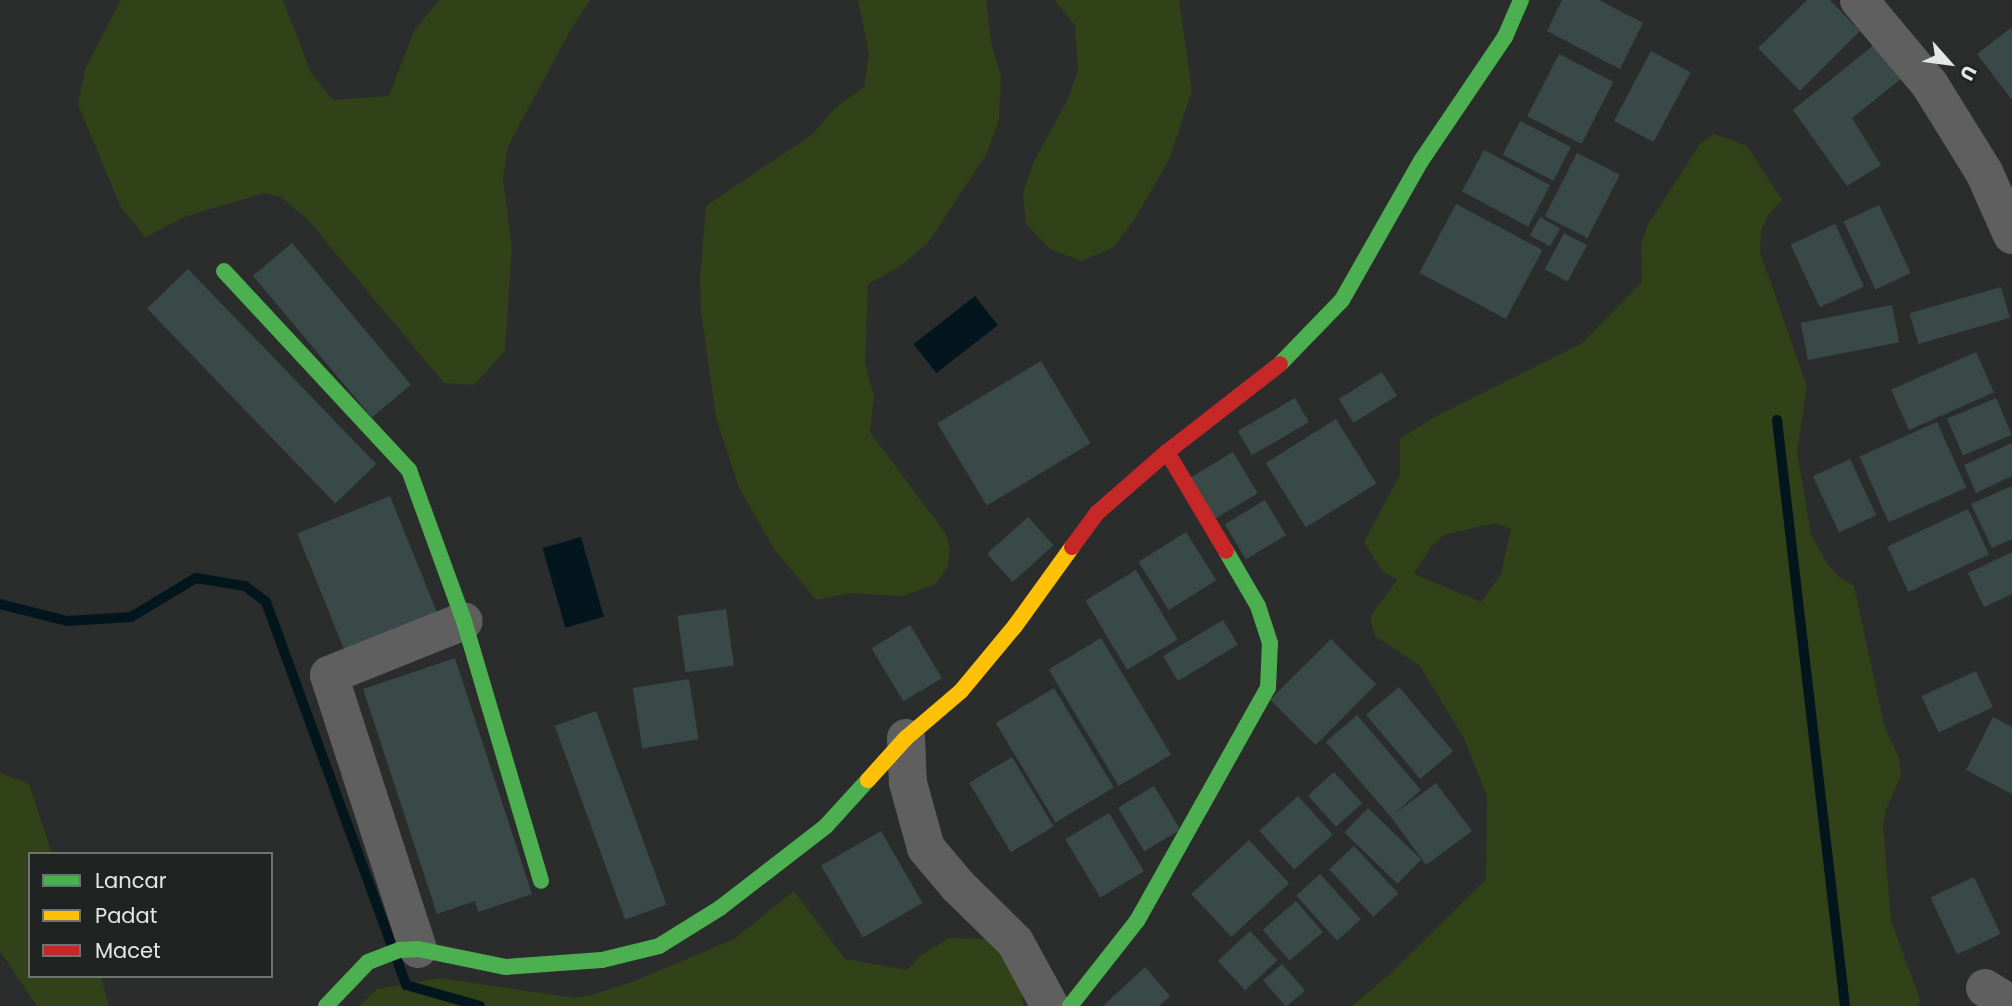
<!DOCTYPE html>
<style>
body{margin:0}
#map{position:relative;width:2012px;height:1006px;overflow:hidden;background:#2a2d2c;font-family:Poppins,sans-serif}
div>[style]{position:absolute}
.green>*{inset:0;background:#314118}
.water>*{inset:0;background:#04161d;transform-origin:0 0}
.stream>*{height:10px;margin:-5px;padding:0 5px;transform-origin:5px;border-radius:5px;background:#04161d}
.building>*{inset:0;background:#394948;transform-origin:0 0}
.street>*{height:38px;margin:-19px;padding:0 19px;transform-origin:19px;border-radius:19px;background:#5e5f5e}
.fast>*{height:16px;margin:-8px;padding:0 8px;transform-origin:8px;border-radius:8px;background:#4caf50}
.slow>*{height:16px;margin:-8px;padding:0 8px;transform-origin:8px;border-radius:8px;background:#ffc107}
.jam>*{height:16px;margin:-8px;padding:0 8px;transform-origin:8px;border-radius:8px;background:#c62828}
span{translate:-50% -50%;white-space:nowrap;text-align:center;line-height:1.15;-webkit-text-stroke:5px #1f2422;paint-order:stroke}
.legend{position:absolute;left:28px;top:852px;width:245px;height:126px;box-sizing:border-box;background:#1f2422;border:2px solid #6e7270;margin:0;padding:9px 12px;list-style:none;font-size:21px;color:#e4e7e6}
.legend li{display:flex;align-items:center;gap:14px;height:35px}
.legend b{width:35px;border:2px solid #6e7270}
.north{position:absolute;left:1914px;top:28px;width:70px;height:70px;-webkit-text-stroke:5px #1f2422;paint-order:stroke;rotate:118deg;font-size:19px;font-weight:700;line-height:28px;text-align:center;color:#e4e7e6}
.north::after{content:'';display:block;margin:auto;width:24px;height:32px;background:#e4e7e6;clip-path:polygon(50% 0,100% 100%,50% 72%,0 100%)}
</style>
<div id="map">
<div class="green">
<i style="clip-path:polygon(121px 0,283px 0,311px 73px,333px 100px,389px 96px,414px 31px,439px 0,590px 0,571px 29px,508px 146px,503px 179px,512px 247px,505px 351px,474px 385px,444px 383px,308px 220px,281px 197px,264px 193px,184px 217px,145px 237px,121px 207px,78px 105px,85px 69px)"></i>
<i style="clip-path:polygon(858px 0,986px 0,991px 41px,1001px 77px,999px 120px,987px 153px,928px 243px,899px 267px,868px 284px,865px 363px,874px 396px,870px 432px,946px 534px,950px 551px,947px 568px,936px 584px,902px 596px,849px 593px,816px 600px,774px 549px,739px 487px,716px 417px,701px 311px,700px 278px,706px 206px,813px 134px,835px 108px,864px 87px,869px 54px)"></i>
<i style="clip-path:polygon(1054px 0,1179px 0,1192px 91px,1170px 158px,1134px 220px,1113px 248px,1081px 261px,1050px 249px,1026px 224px,1023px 192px,1034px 161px,1067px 101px,1078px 69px,1075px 25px)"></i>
<i style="clip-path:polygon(evenodd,1714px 134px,1747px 146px,1782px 200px,1768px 215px,1761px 231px,1760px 252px,1807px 387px,1797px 452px,1811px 534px,1828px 565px,1840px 578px,1854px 586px,1884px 724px,1899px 759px,1901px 776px,1886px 809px,1883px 826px,1891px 920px,1920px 1000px,1918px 1006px,1352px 1006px,1388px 976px,1486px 879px,1487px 797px,1465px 740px,1420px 666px,1375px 636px,1370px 617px,1397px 580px,1382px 571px,1364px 542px,1400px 475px,1400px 439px,1433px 418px,1581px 344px,1642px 282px,1641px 245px,1647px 226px,1700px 144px,1714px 134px,1495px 523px,1511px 529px,1501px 574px,1481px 602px,1414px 574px,1431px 547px,1444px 535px,1495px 523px)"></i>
<i style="clip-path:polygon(0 773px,29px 784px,52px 854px,30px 854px,30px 976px,101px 976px,109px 1006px,37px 1006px,0 951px)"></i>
<i style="clip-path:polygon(794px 891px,845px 959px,907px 970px,920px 956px,949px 938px,987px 939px,1016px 965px,1024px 1006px,359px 1006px,377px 989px,441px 978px,574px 998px,595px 994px,632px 982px,734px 939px)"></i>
</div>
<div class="water">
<i style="left:975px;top:296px;width:37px;height:78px;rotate:52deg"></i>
<i style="left:581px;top:537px;width:83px;height:40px;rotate:74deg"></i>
</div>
<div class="stream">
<i style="left:1777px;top:420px;width:590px;rotate:83.38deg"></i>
<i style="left:0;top:604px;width:69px;rotate:14.2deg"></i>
<i style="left:67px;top:621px;width:64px;rotate:-3.6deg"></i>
<i style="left:131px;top:617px;width:76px;rotate:-31deg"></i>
<i style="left:196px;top:578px;width:50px;rotate:9.3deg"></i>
<i style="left:245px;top:586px;width:26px;rotate:37deg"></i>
<i style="left:266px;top:602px;width:408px;rotate:69.9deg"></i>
<i style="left:406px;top:985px;width:77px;rotate:15.8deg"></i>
</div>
<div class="building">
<i style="clip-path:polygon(1562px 0,1599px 0,1643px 23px,1620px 69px,1547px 31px)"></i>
<i style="clip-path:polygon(1807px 0,1830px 0,1860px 31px,1800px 91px,1758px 48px)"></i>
<i style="clip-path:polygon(2012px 27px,2012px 100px,1977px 54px)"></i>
<i style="clip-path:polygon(1875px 44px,1902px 78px,1852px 118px,1881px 165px,1847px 186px,1793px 110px)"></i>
<i style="left:1651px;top:51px;width:45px;height:79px;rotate:28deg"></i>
<i style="left:1559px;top:54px;width:61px;height:70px;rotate:27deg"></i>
<i style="left:1520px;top:121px;width:57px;height:38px;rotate:27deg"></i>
<i style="left:1484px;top:150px;width:75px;height:47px;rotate:28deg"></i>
<i style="left:1577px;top:153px;width:48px;height:71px;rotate:27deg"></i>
<i style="left:1456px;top:204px;width:98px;height:78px;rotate:28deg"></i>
<i style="left:1879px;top:205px;width:75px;height:39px;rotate:65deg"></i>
<i style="left:1540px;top:217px;width:23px;height:21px;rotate:29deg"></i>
<i style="left:1835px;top:224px;width:69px;height:49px;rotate:65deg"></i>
<i style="left:1564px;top:233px;width:26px;height:41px;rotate:28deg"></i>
<i style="left:292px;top:243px;width:185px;height:51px;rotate:50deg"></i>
<i style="left:188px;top:269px;width:271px;height:57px;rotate:46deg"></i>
<i style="left:2001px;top:287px;width:32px;height:95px;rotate:74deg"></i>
<i style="left:1892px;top:305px;width:38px;height:93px;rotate:79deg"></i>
<i style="left:1976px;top:352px;width:44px;height:93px;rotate:66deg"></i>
<i style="left:1041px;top:361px;width:96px;height:121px;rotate:59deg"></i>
<i style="left:1382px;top:372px;width:28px;height:51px;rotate:58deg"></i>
<i style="left:1295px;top:398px;width:28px;height:66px;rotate:60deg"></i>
<i style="left:1996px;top:398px;width:40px;height:53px;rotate:67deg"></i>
<i style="left:1336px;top:419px;width:76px;height:83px;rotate:58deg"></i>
<i style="left:1937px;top:422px;width:72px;height:85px;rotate:66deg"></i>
<i style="clip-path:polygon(2012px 443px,2012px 476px,1976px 493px,1964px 465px)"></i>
<i style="left:1233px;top:452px;width:48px;height:53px;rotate:59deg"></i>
<i style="left:1850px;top:459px;width:62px;height:41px;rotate:65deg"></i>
<i style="clip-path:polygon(2012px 486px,2012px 539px,1992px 548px,1971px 504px)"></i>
<i style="left:390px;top:496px;width:135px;height:100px;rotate:68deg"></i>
<i style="left:1265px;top:500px;width:41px;height:47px;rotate:59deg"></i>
<i style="left:1968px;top:509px;width:50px;height:89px;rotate:65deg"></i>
<i style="left:1028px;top:517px;width:38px;height:55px;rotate:48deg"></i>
<i style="left:1186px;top:532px;width:57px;height:56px;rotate:58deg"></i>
<i style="clip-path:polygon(2012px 552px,2012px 594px,1984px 607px,1968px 573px)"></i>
<i style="left:1136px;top:570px;width:81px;height:59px;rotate:59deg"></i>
<i style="left:726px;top:609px;width:57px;height:49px;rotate:82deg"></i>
<i style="left:1223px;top:620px;width:29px;height:70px;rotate:59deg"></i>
<i style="left:910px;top:625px;width:62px;height:45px;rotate:59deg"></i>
<i style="left:1101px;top:638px;width:136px;height:61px;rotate:59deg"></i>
<i style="left:1331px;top:639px;width:64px;height:86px;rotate:45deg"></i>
<i style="clip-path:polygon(455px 658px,532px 894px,478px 912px,475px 901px,437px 914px,363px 689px)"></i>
<i style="left:1976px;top:671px;width:40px;height:60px;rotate:65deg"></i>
<i style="left:689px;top:679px;width:61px;height:57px;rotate:81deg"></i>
<i style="left:1399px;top:687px;width:84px;height:43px;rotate:50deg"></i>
<i style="left:1054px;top:688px;width:116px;height:68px;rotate:59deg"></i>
<i style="left:596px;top:711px;width:206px;height:44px;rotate:70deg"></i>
<i style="clip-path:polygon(1357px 715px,1421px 790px,1394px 814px,1436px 783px,1472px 831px,1426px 865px,1391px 817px,1326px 742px)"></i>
<i style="clip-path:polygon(1993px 717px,2012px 727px,2012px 794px,1966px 770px)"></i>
<i style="left:1012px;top:757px;width:81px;height:50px;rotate:59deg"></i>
<i style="left:1334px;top:772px;width:42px;height:35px;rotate:48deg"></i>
<i style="left:1154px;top:786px;width:51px;height:42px;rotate:59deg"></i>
<i style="left:1298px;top:796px;width:52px;height:52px;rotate:48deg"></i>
<i style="left:1368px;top:808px;width:74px;height:34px;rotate:44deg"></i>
<i style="left:1109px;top:813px;width:68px;height:51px;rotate:59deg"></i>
<i style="left:881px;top:831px;width:83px;height:69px;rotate:60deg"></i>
<i style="left:1249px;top:840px;width:59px;height:79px;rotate:47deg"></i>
<i style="left:1354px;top:846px;width:65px;height:34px;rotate:47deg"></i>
<i style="left:1320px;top:874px;width:61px;height:32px;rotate:48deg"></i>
<i style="left:1974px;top:877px;width:63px;height:48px;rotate:65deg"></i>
<i style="left:1296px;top:901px;width:41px;height:44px;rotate:49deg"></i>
<i style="left:1250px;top:931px;width:40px;height:44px;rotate:47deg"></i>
<i style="left:1282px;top:964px;width:35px;height:25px;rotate:49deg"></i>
<i style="clip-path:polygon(1145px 967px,1170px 996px,1159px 1006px,1103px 1006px)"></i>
</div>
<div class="street">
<i style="left:1859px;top:0;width:111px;rotate:50.1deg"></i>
<i style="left:1930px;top:85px;width:102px;rotate:58.2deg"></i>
<i style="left:1984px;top:172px;width:69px;rotate:66deg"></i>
<i style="left:906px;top:738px;width:45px;rotate:87.5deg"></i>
<i style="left:908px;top:783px;width:67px;rotate:74.5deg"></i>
<i style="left:926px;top:848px;width:50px;rotate:49.9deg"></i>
<i style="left:958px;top:886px;width:80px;rotate:44.5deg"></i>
<i style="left:1015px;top:942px;width:73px;rotate:61.3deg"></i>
<i style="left:418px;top:949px;width:288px;rotate:-108deg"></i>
<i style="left:329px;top:675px;width:145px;rotate:-21.8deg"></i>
<i style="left:1985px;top:988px;width:32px;rotate:32deg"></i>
</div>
<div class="fast">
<i style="left:224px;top:271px;width:272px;rotate:47.1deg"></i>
<i style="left:409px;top:470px;width:161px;rotate:70deg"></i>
<i style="left:464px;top:621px;width:271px;rotate:73.5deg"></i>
<i style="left:1280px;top:364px;width:89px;rotate:-45.9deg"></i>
<i style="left:1342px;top:300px;width:160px;rotate:-60.4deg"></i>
<i style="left:1421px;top:161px;width:150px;rotate:-55.9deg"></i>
<i style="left:1505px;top:37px;width:40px;rotate:-66.6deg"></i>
<i style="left:326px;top:1006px;width:61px;rotate:-46.3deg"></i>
<i style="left:368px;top:962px;width:34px;rotate:-21deg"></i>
<i style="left:400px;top:950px;width:18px;rotate:-3deg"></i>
<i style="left:418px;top:949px;width:90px;rotate:11.6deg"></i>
<i style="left:506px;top:967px;width:96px;rotate:-4.2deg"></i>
<i style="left:602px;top:960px;width:59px;rotate:-13.8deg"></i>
<i style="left:659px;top:946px;width:72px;rotate:-31.9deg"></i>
<i style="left:720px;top:908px;width:134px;rotate:-37.7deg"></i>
<i style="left:826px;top:826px;width:62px;rotate:-47.6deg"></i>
<i style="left:1070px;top:1006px;width:108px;rotate:-51.8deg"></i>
<i style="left:1137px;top:921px;width:267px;rotate:-60.7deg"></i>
<i style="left:1268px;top:688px;width:45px;rotate:-87.5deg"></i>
<i style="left:1270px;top:643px;width:39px;rotate:-108deg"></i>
<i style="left:1258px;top:606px;width:64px;rotate:-120.2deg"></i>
</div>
<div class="slow">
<i style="left:868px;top:780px;width:57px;rotate:-47.9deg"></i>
<i style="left:906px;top:738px;width:72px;rotate:-40.5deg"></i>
<i style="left:961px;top:691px;width:85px;rotate:-50.3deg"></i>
<i style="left:1015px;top:626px;width:97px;rotate:-54.2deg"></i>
</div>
<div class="jam">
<i style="left:1167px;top:452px;width:115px;rotate:59.2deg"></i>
<i style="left:1072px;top:547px;width:42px;rotate:-53.7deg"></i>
<i style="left:1097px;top:513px;width:93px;rotate:-41.1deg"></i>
<i style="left:1167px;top:452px;width:143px;rotate:-37.9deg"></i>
</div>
<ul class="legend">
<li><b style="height:9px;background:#4caf50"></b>Lancar</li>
<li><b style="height:9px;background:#ffc107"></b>Padat</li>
<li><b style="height:9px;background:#c62828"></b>Macet</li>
</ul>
<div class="north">U</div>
</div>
